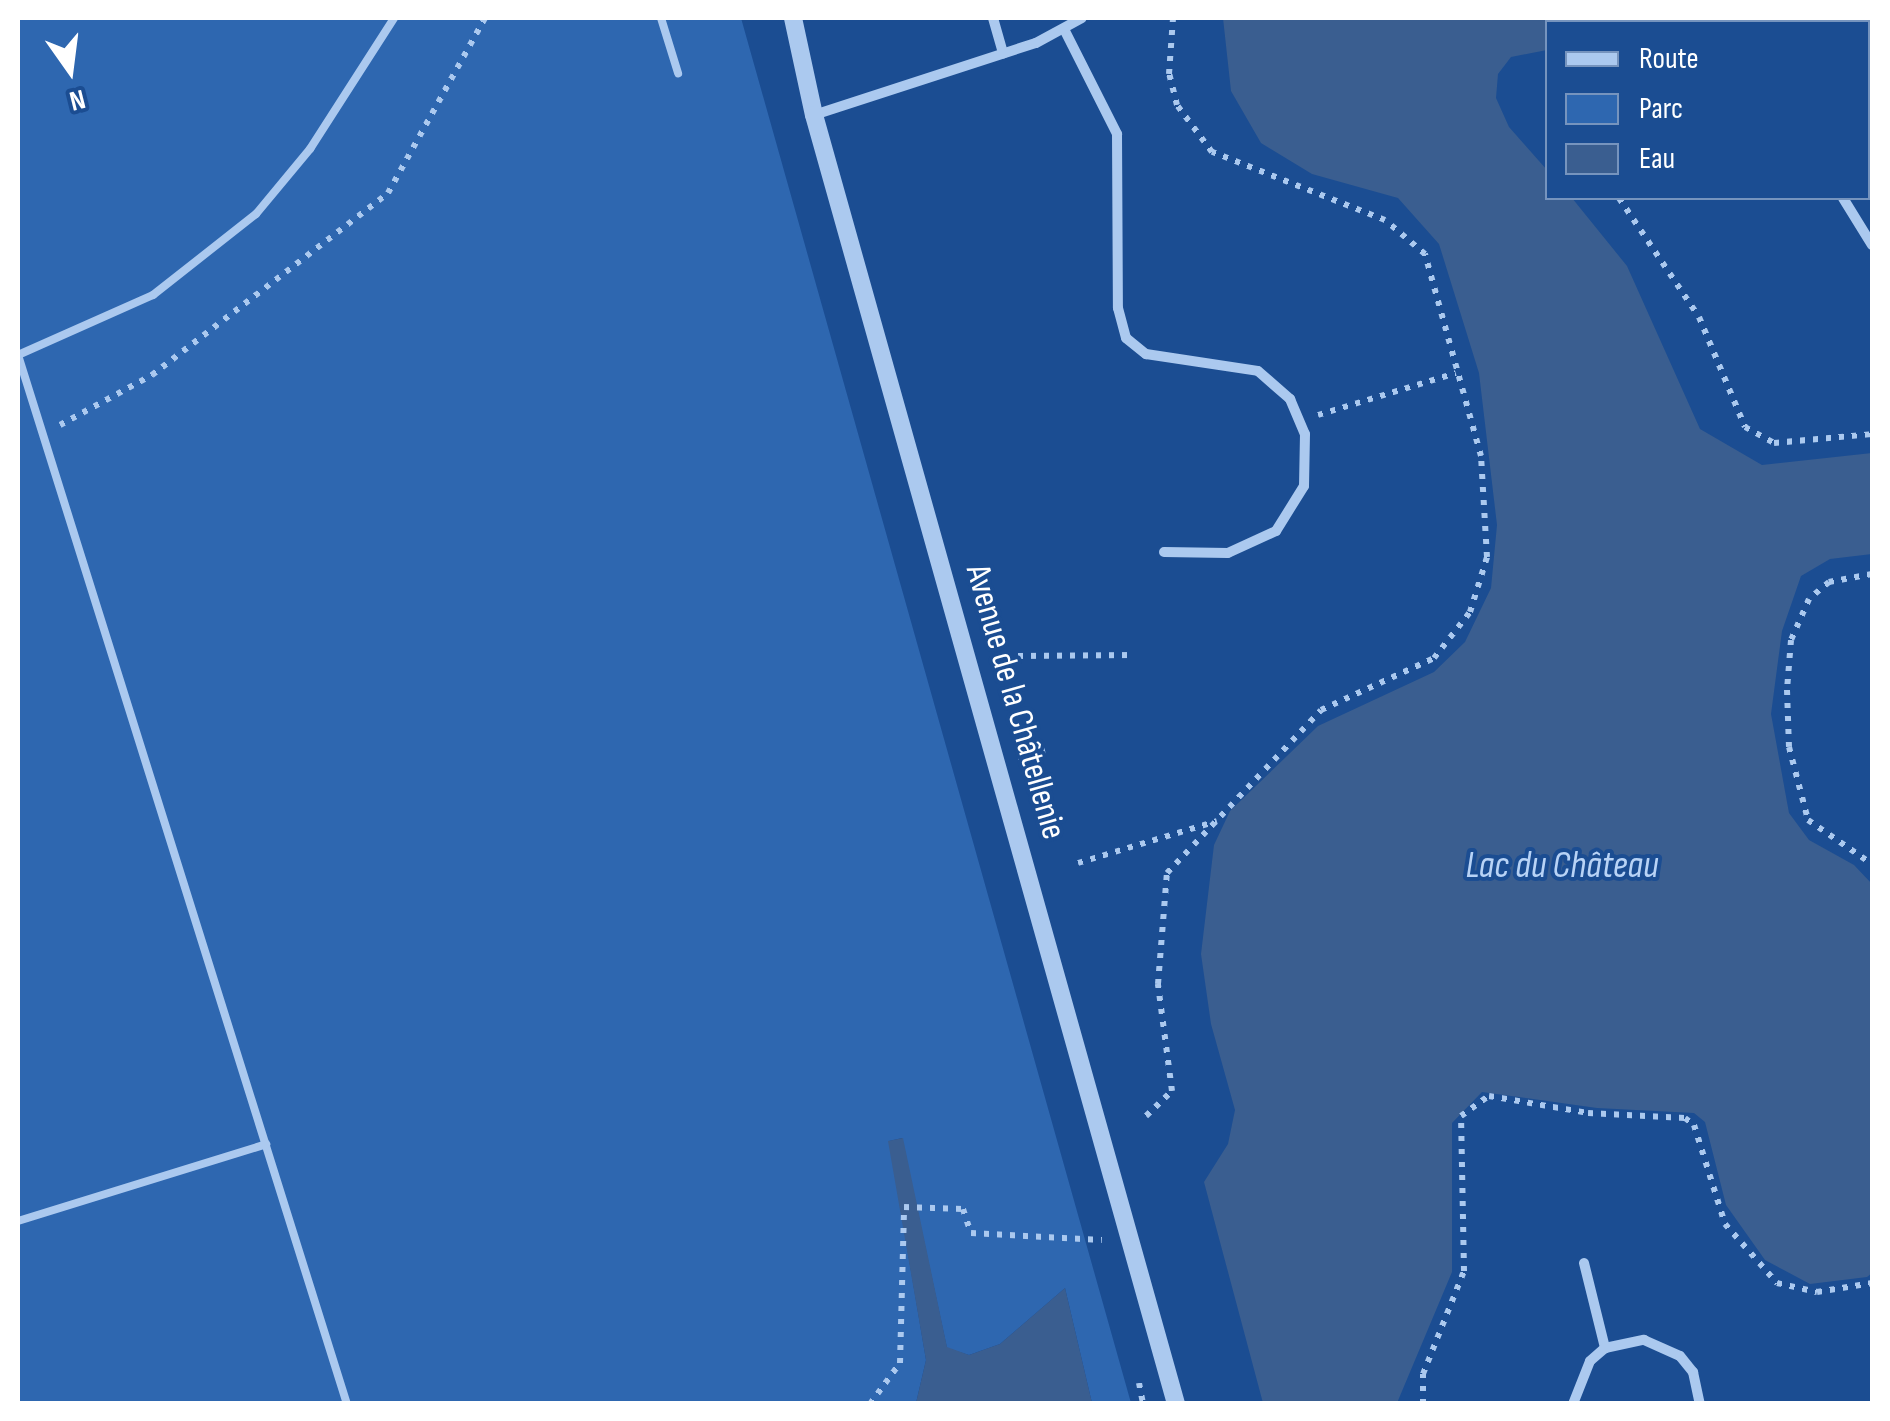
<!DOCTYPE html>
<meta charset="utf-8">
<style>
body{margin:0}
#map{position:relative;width:1890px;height:1421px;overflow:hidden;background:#1b4d92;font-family:"Sofia Sans Condensed",sans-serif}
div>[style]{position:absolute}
.green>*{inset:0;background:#2e67b0}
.water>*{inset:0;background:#3a5e90}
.path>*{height:6px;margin-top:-3px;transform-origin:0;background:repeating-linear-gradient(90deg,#abc9ef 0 5px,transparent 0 13px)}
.service>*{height:8px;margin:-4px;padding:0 4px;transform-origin:4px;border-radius:4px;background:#abc9ef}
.minor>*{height:10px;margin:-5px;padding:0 5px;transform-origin:5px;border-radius:5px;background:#abc9ef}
.tertiary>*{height:18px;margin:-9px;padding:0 9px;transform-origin:9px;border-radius:9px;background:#abc9ef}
span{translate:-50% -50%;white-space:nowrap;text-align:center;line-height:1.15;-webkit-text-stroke:8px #1b4d92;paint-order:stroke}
.street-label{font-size:35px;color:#fff}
.water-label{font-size:38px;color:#b8d3f6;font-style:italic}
.frame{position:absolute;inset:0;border:20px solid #fff;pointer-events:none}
.legend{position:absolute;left:1545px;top:20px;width:325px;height:180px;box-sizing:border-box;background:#1b4d92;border:2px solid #7694be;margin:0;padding:12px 18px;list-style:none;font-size:30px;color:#fff}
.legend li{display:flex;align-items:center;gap:20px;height:50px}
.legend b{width:50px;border:2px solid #7694be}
.north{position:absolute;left:20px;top:20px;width:100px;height:100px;-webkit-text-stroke:8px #1b4d92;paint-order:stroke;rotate:166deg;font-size:28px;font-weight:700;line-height:40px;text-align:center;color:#fff}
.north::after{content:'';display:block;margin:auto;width:35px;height:45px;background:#fff;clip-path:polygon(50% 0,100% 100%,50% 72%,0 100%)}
</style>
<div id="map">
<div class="green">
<i style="clip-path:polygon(18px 18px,741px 18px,1131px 1403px,1092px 1403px,1065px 1288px,1000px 1344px,969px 1355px,947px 1348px,902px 1138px,889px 1141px,926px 1360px,916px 1403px,18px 1403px)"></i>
</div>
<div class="water">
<i style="clip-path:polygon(1223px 18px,1653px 18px,1548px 22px,1547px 50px,1511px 57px,1498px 74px,1496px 98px,1509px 127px,1547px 170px,1548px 198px,1572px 198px,1627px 266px,1700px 429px,1762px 465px,1872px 453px,1872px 554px,1830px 559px,1801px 576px,1782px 631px,1771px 714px,1789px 813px,1809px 840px,1854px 865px,1872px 884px,1872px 1273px,1867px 1277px,1810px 1284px,1765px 1260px,1726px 1205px,1705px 1122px,1694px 1113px,1597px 1108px,1482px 1092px,1452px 1123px,1452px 1272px,1397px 1403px,1263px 1403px,1204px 1182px,1228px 1144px,1235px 1110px,1211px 1024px,1201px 954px,1214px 845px,1230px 811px,1318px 726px,1434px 672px,1465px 642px,1491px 588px,1497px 525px,1479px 373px,1439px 244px,1398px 198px,1312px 174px,1261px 143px,1231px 91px)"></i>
<i style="clip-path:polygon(903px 1138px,947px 1347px,969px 1355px,1000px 1344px,1065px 1288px,1092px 1403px,916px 1403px,926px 1360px,888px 1141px)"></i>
</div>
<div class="path">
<i style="left:1689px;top:22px;width:6px;rotate:-45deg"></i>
<i style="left:1619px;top:198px;width:143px;rotate:56.1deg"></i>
<i style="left:1699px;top:317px;width:119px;rotate:67.3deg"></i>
<i style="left:1745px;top:427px;width:33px;rotate:29deg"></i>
<i style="left:1774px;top:443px;width:98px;rotate:-5.2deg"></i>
<i style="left:1318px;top:415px;width:144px;rotate:-16.9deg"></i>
<i style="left:60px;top:425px;width:105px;rotate:-28.5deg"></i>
<i style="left:152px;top:375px;width:298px;rotate:-37.6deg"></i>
<i style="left:388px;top:193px;width:200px;rotate:-61deg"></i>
<i style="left:1872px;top:574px;width:44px;rotate:169.5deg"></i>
<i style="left:1829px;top:582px;width:26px;rotate:140deg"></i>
<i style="left:1809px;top:599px;width:45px;rotate:113.7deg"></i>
<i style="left:1791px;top:640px;width:50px;rotate:94.6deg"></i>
<i style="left:1787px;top:690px;width:57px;rotate:88deg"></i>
<i style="left:1789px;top:747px;width:75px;rotate:75.4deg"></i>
<i style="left:1808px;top:820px;width:78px;rotate:34.5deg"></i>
<i style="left:1018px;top:656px;width:116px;rotate:-0.5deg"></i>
<i style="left:1018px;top:758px;width:28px;rotate:-15deg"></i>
<i style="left:1078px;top:863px;width:145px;rotate:-16.8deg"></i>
<i style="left:1146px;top:1116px;width:36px;rotate:-44deg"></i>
<i style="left:1172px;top:1091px;width:108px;rotate:-97.5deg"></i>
<i style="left:1158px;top:984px;width:111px;rotate:-85.4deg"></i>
<i style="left:1167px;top:873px;width:224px;rotate:-46.6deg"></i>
<i style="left:1321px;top:710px;width:124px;rotate:-24.7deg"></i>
<i style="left:1434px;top:658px;width:58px;rotate:-52deg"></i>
<i style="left:1470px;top:612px;width:58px;rotate:-72.8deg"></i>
<i style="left:1487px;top:557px;width:101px;rotate:-93.4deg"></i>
<i style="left:1481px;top:456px;width:210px;rotate:-105.5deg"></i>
<i style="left:1425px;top:254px;width:52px;rotate:-139.6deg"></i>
<i style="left:1385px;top:220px;width:186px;rotate:-158.5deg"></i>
<i style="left:1212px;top:152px;width:59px;rotate:-126.7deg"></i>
<i style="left:1177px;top:105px;width:32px;rotate:-104deg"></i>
<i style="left:1169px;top:74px;width:56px;rotate:-85.9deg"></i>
<i style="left:1139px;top:1383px;width:21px;rotate:79deg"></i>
<i style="left:870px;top:1404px;width:51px;rotate:-53.8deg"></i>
<i style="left:900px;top:1363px;width:156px;rotate:-88.5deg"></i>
<i style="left:904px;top:1207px;width:59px;rotate:1.9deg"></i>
<i style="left:963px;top:1209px;width:25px;rotate:72deg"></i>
<i style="left:971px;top:1233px;width:131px;rotate:3.1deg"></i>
<i style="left:1423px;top:1404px;width:30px;rotate:-90deg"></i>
<i style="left:1423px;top:1374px;width:111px;rotate:-68.3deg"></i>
<i style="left:1464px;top:1271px;width:155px;rotate:-91.1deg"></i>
<i style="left:1461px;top:1116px;width:34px;rotate:-36deg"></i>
<i style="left:1489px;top:1096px;width:100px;rotate:9.7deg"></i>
<i style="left:1588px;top:1113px;width:97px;rotate:3deg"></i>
<i style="left:1685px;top:1118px;width:11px;rotate:38deg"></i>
<i style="left:1694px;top:1125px;width:104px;rotate:72.6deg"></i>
<i style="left:1725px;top:1224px;width:79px;rotate:48.6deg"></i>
<i style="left:1777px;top:1283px;width:41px;rotate:12.7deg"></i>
<i style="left:1817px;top:1292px;width:56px;rotate:-9.3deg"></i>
</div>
<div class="service">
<i style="left:661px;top:18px;width:58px;rotate:72.8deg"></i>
<i style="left:18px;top:355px;width:1099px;rotate:72.59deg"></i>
<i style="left:18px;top:355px;width:148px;rotate:-24deg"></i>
<i style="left:153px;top:295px;width:131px;rotate:-38.2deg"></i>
<i style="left:256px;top:214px;width:85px;rotate:-50.3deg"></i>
<i style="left:310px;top:149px;width:156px;rotate:-57.3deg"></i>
<i style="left:18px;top:1221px;width:260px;rotate:-17.2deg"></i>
</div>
<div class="minor">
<i style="left:993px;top:18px;width:37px;rotate:74deg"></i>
<i style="left:1064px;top:29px;width:118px;rotate:63.2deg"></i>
<i style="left:1117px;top:134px;width:174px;rotate:89.7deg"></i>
<i style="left:1118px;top:308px;width:31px;rotate:75deg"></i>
<i style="left:1126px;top:338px;width:26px;rotate:39deg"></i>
<i style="left:1146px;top:354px;width:113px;rotate:8.6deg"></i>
<i style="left:1258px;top:371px;width:43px;rotate:41.2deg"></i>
<i style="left:1290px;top:399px;width:38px;rotate:67deg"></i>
<i style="left:1305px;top:434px;width:52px;rotate:91.1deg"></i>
<i style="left:1304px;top:486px;width:53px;rotate:121.9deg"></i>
<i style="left:1276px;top:531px;width:53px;rotate:155.4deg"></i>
<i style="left:1228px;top:553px;width:64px;rotate:-179.1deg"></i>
<i style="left:1868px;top:44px;width:4px;rotate:-27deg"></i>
<i style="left:814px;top:115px;width:233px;rotate:-18deg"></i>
<i style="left:1036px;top:43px;width:52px;rotate:-28.5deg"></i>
<i style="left:1843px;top:198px;width:55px;rotate:58.3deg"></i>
<i style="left:1584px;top:1263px;width:88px;rotate:76.1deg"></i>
<i style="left:1573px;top:1404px;width:46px;rotate:-68.4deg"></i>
<i style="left:1590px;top:1361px;width:20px;rotate:-41deg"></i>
<i style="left:1605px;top:1348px;width:40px;rotate:-12deg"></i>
<i style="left:1644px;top:1340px;width:39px;rotate:24deg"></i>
<i style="left:1680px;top:1356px;width:21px;rotate:51deg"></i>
<i style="left:1693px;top:1372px;width:33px;rotate:78deg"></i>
</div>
<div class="tertiary">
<i style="left:793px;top:18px;width:99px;rotate:77.8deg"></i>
<i style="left:814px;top:115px;width:1339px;rotate:74.31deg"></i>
</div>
<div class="street-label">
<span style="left:1015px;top:702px;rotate:74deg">Avenue de la Châtellenie</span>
</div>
<div class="water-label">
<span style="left:1562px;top:866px">Lac du Château</span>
</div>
<div class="frame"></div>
<ul class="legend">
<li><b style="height:12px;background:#abc9ef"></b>Route</li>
<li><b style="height:28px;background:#2e67b0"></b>Parc</li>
<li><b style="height:28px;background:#3a5e90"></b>Eau</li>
</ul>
<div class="north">N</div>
</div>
